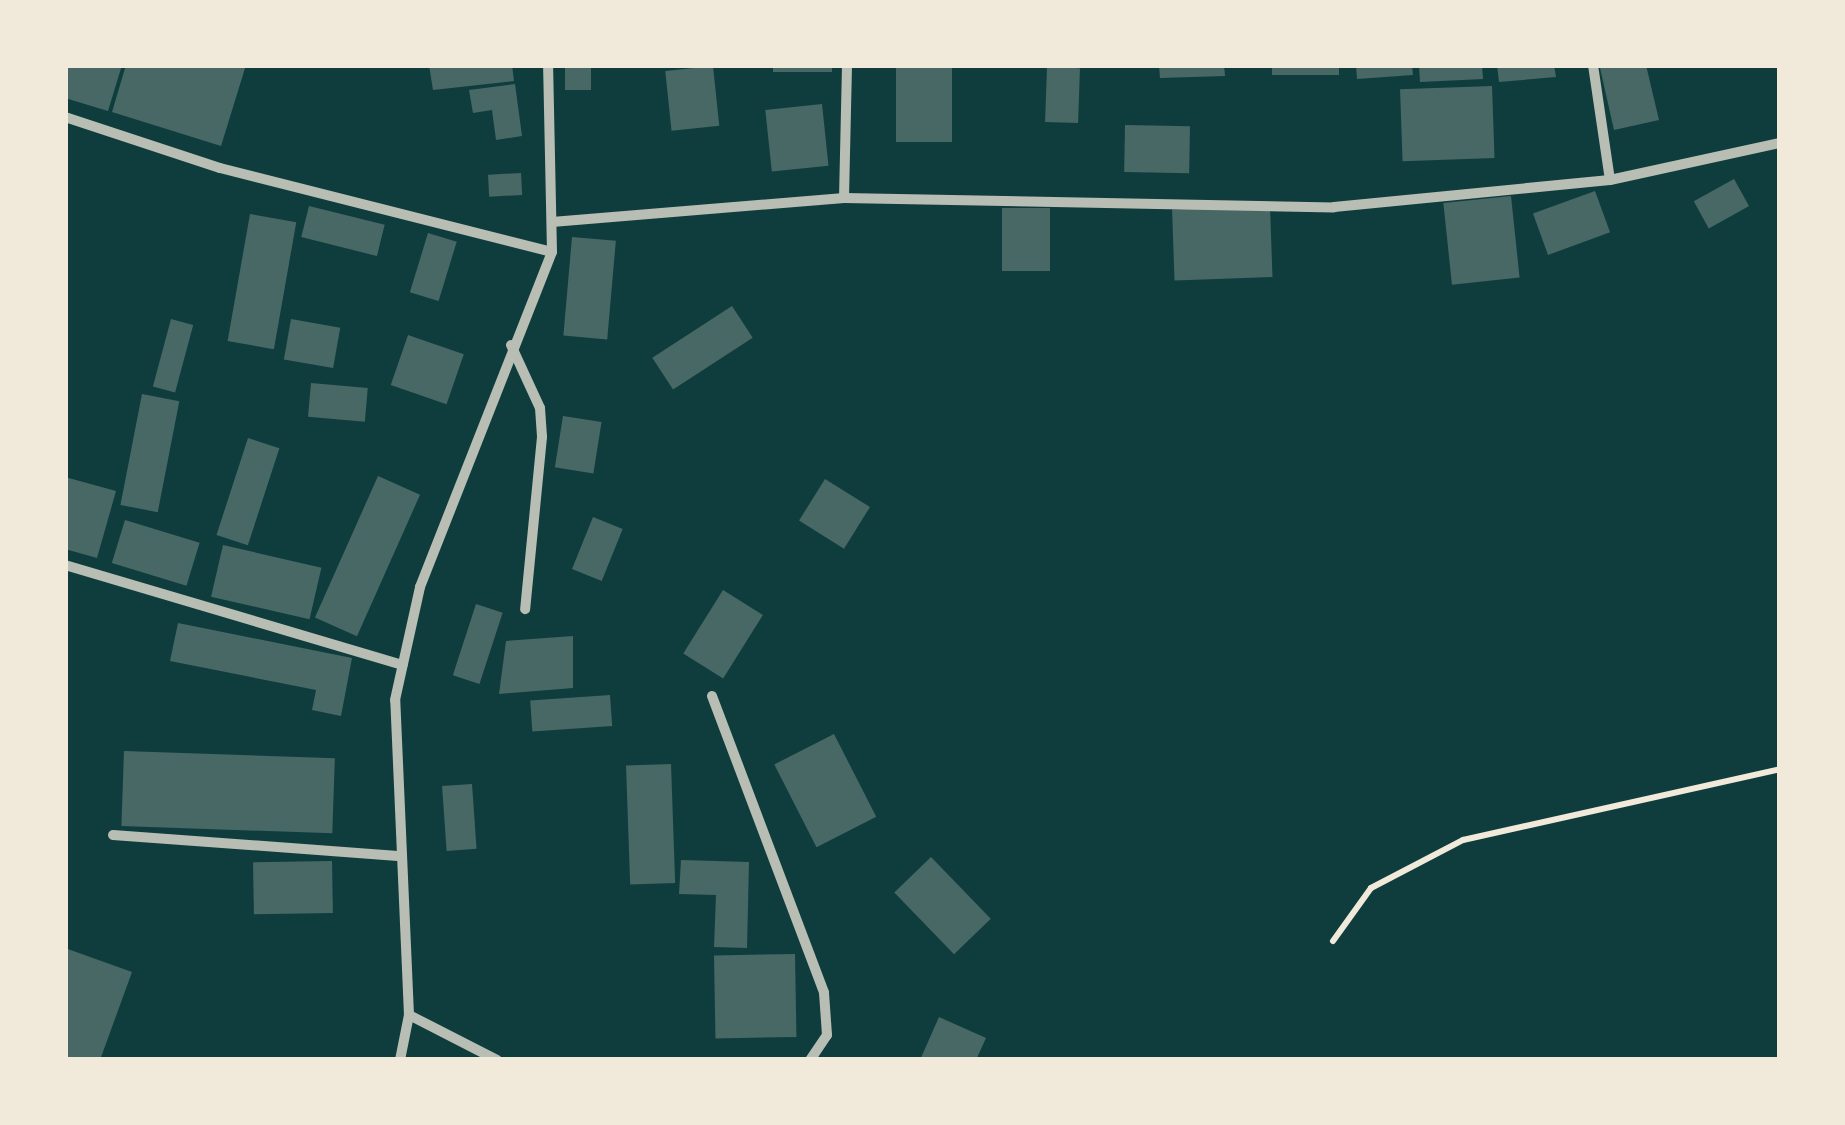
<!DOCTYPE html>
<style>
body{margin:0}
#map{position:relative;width:1845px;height:1125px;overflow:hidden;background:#0f3d3e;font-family:"PT Sans",sans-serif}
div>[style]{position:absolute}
.building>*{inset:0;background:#486865;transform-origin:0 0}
.path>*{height:6px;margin:-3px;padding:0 3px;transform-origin:3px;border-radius:3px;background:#f1e9da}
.minor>*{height:10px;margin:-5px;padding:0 5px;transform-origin:5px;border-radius:5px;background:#b8beb3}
span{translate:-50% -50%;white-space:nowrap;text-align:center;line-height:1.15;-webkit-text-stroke:10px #f1e9da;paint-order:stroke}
.frame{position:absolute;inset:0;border:68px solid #f1e9da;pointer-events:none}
</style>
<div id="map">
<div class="building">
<i style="clip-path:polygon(65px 65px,122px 65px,108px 111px,65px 98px)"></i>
<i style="clip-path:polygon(126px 65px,246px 65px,221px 146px,112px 112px)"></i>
<i style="clip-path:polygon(429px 65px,512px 65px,514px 81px,433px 90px)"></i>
<i style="left:565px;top:65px;width:26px;height:25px"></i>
<i style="left:773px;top:65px;width:59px;height:7px"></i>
<i style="left:896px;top:65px;width:56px;height:77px"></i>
<i style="clip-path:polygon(1159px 65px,1224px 65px,1225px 76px,1160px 78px)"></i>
<i style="left:1272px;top:65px;width:67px;height:10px"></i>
<i style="clip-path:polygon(1356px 65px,1412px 65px,1413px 75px,1357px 79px)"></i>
<i style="clip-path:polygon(1419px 65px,1482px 65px,1483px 79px,1420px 82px)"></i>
<i style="clip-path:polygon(1497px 65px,1554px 65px,1556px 77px,1499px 82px)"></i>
<i style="clip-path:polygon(1625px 65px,1646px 65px,1659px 120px,1614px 130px,1600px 68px)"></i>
<i style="left:713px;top:66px;width:60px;height:48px;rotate:84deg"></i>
<i style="left:1047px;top:67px;width:33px;height:55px;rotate:2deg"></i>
<i style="clip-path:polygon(515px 84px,522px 136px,496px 140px,492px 110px,473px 113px,469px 90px)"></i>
<i style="left:1492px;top:86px;width:72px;height:92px;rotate:88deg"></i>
<i style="left:822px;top:104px;width:62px;height:57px;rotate:84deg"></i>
<i style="left:1125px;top:125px;width:65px;height:47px;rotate:1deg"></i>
<i style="left:521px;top:173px;width:22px;height:33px;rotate:87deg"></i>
<i style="left:1734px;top:179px;width:31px;height:46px;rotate:61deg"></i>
<i style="left:1595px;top:191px;width:44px;height:66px;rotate:70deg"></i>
<i style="left:1511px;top:196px;width:82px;height:68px;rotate:84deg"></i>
<i style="left:309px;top:206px;width:78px;height:32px;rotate:14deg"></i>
<i style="left:1270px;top:206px;width:71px;height:98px;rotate:88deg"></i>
<i style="left:1002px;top:208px;width:48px;height:63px"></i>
<i style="left:250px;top:214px;width:47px;height:129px;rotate:10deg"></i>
<i style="left:428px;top:233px;width:30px;height:62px;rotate:17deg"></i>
<i style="left:572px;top:237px;width:44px;height:99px;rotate:5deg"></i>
<i style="left:732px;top:306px;width:38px;height:95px;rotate:57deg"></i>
<i style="left:171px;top:319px;width:23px;height:70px;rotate:15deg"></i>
<i style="left:291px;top:319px;width:50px;height:41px;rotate:10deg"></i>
<i style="left:408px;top:335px;width:59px;height:53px;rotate:19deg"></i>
<i style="left:311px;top:383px;width:57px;height:34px;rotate:5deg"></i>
<i style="left:142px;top:394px;width:38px;height:113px;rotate:11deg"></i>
<i style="left:563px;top:416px;width:39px;height:52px;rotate:9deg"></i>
<i style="left:248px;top:438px;width:33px;height:102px;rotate:18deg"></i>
<i style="left:378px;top:476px;width:46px;height:155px;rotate:24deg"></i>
<i style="clip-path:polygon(65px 477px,116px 491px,97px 558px,65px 549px)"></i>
<i style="left:825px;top:479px;width:53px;height:49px;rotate:32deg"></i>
<i style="left:593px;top:517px;width:32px;height:56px;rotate:22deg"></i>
<i style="left:125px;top:520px;width:78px;height:45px;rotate:17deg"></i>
<i style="left:223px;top:545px;width:101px;height:53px;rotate:13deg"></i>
<i style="left:723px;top:590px;width:47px;height:75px;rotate:32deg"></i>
<i style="left:476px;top:604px;width:28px;height:75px;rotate:18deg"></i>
<i style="clip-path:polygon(178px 623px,352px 658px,341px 716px,312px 710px,316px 690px,170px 661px)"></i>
<i style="clip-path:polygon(573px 636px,573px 688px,499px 694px,506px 641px)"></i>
<i style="left:610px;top:695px;width:31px;height:80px;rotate:86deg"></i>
<i style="left:834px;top:734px;width:93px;height:67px;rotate:63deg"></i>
<i style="left:124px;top:751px;width:211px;height:75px;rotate:2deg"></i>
<i style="left:671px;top:764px;width:119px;height:45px;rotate:88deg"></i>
<i style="left:472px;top:784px;width:65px;height:30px;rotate:86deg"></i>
<i style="left:931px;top:857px;width:86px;height:51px;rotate:46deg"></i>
<i style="clip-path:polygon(681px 860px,749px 862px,747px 948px,714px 947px,716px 895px,679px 894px)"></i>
<i style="left:332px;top:861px;width:52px;height:79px;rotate:89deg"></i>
<i style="clip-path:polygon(65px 948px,132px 972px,100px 1060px,65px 1059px)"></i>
<i style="left:795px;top:954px;width:83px;height:81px;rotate:89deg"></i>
<i style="clip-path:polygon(939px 1017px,986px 1038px,976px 1060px,920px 1060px)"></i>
</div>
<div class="path">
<i style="left:1333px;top:941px;width:65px;rotate:-54.4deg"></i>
<i style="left:1371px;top:888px;width:104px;rotate:-27.6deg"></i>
<i style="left:1463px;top:840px;width:325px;rotate:-12.6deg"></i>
</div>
<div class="minor">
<i style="left:1593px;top:65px;width:116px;rotate:81.6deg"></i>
<i style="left:65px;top:117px;width:163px;rotate:18.2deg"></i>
<i style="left:220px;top:168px;width:342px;rotate:14.2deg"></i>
<i style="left:844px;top:198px;width:133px;rotate:-88.7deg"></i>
<i style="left:552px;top:222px;width:293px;rotate:-4.7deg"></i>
<i style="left:844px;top:198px;width:490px;rotate:1.1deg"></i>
<i style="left:1334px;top:207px;width:277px;rotate:-5.6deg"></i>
<i style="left:1610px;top:180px;width:174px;rotate:-12.3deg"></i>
<i style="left:511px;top:345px;width:69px;rotate:65.3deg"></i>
<i style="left:540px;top:408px;width:29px;rotate:86deg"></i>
<i style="left:542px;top:437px;width:173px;rotate:95.6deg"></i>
<i style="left:65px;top:565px;width:352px;rotate:16.5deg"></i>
<i style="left:712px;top:696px;width:317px;rotate:69.3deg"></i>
<i style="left:824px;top:993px;width:42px;rotate:85.9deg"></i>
<i style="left:827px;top:1035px;width:30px;rotate:124deg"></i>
<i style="left:113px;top:835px;width:289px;rotate:4.2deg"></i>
<i style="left:400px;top:1060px;width:46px;rotate:-78.7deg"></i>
<i style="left:497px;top:1060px;width:99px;rotate:-152.9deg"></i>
<i style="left:409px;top:1015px;width:315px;rotate:-92.5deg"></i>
<i style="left:395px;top:700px;width:116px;rotate:-77.5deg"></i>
<i style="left:420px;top:587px;width:360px;rotate:-68.5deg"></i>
<i style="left:552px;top:252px;width:187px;rotate:-91.2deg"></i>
</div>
<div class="frame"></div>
</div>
